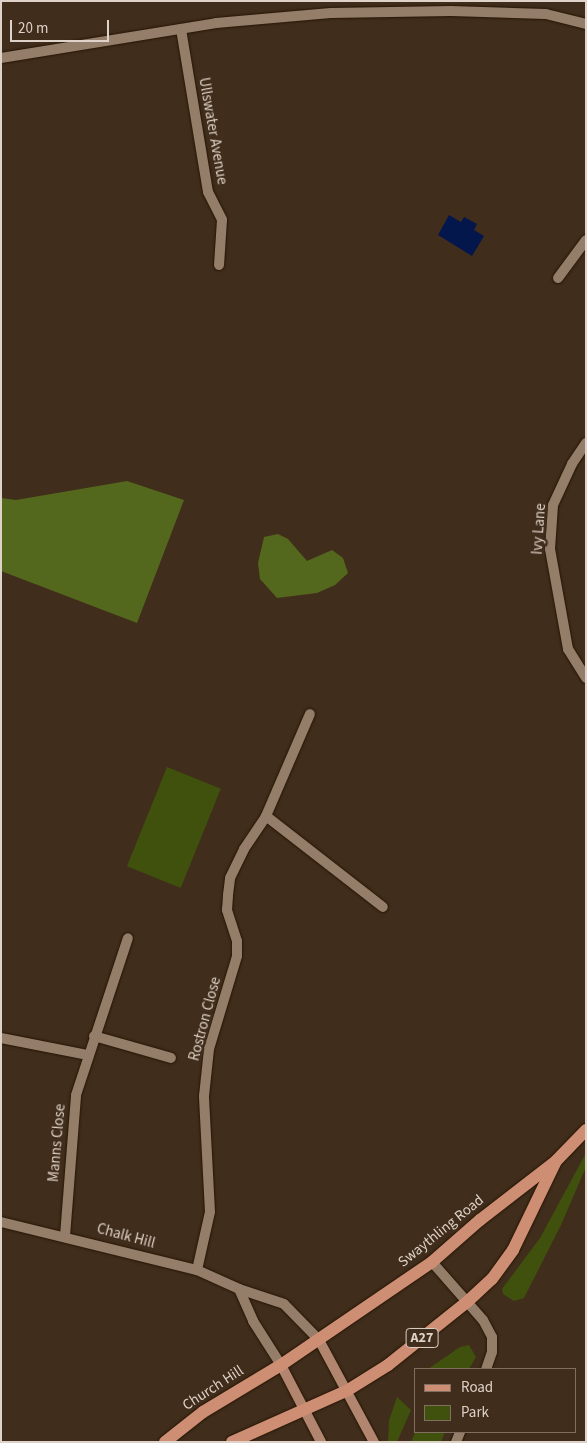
<!DOCTYPE html>
<style>
body{margin:0}
#map{position:relative;width:587px;height:1443px;overflow:hidden;background:#402d1b;font-family:"Source Sans 3",sans-serif}
div>[style]{position:absolute}
.green>*{inset:0;background:#3f510c;transform-origin:0 0}
.forest>*{inset:0;background:#53681d}
.water>*{inset:0;background:#04174d}
.roads{filter:drop-shadow(0 0 1px #261504) drop-shadow(0 0 1px #261504)}
.minor>*{height:10px;margin:-5px;padding:0 5px;transform-origin:5px;border-radius:5px;background:#947d69}
.tertiary>*{height:10px;margin:-5px;padding:0 5px;transform-origin:5px;border-radius:5px;background:#947d69}
.secondary>*{height:10px;margin:-5px;padding:0 5px;transform-origin:5px;border-radius:5px;background:#b1856e}
.primary>*{height:12px;margin:-6px;padding:0 6px;transform-origin:6px;border-radius:6px;background:#ce8e74}
span{translate:-50% -50%;white-space:nowrap;text-align:center;line-height:1.15;-webkit-text-stroke:5px #402d1b;paint-order:stroke}
.shield-label span{padding:1px 4px;background:#402d1b;border:1px solid;border-radius:4px;-webkit-text-stroke-width:0}
.shield-label{font-size:14px;color:#dfd2c8;font-weight:700}
.street-label{font-size:15px;color:#dfd2c8}
.frame{position:absolute;inset:0;border:2px solid #dfd2c8;pointer-events:none}
.legend{position:absolute;left:414px;top:1368px;width:162px;height:65px;box-sizing:border-box;background:#402d1b;border:1px solid #806f60;margin:0;padding:6px 9px;list-style:none;font-size:15px;color:#dfd2c8}
.legend li{display:flex;align-items:center;gap:10px;height:25px}
.legend b{width:25px;border:1px solid #806f60}
.scale{position:absolute;left:10px;top:20px;width:99px;height:22px;box-sizing:border-box;border:2px solid #dfd2c8;border-top:0;padding-left:6px;font-size:15px;line-height:18px;white-space:nowrap;color:#dfd2c8;-webkit-text-stroke:4px #402d1b;paint-order:stroke}
</style>
<div id="map">
<div class="green">
<i style="left:167px;top:767px;width:58px;height:107px;rotate:22deg"></i>
<i style="clip-path:polygon(586px 1153px,586px 1167px,561px 1225px,524px 1298px,514px 1301px,503px 1294px,502px 1289px,540px 1238px)"></i>
<i style="clip-path:polygon(469px 1345px,476px 1357px,469px 1369px,428px 1369px,460px 1347px)"></i>
<i style="clip-path:polygon(397px 1397px,411px 1410px,397px 1442px,388px 1442px,389px 1420px)"></i>
<i style="clip-path:polygon(416px 1430px,416px 1432px,445px 1432px,441px 1442px,411px 1442px)"></i>
</div>
<div class="forest">
<i style="clip-path:polygon(127px 481px,184px 500px,137px 623px,1px 571px,1px 498px,16px 500px)"></i>
<i style="clip-path:polygon(278px 534px,288px 539px,307px 561px,332px 550px,343px 558px,348px 573px,335px 585px,317px 593px,277px 598px,260px 579px,258px 563px,264px 537px)"></i>
</div>
<div class="water">
<i style="clip-path:polygon(449px 215px,461px 222px,464px 217px,477px 224px,474px 230px,484px 236px,472px 256px,438px 235px)"></i>
</div>
<div class="roads">
<div class="minor">
<i style="left:181px;top:29px;width:165px;rotate:80.6deg"></i>
<i style="left:208px;top:192px;width:31px;rotate:63deg"></i>
<i style="left:222px;top:220px;width:45px;rotate:93.8deg"></i>
<i style="left:1px;top:58px;width:218px;rotate:-9.2deg"></i>
<i style="left:216px;top:23px;width:115px;rotate:-5deg"></i>
<i style="left:331px;top:13px;width:120px;rotate:-1deg"></i>
<i style="left:451px;top:11px;width:95px;rotate:1.8deg"></i>
<i style="left:546px;top:14px;width:41px;rotate:14deg"></i>
<i style="left:558px;top:278px;width:47px;rotate:-53.6deg"></i>
<i style="left:586px;top:443px;width:25px;rotate:124deg"></i>
<i style="left:572px;top:464px;width:45px;rotate:114.9deg"></i>
<i style="left:553px;top:505px;width:44px;rotate:93.9deg"></i>
<i style="left:550px;top:549px;width:102px;rotate:79.8deg"></i>
<i style="left:568px;top:649px;width:34px;rotate:58deg"></i>
<i style="left:266px;top:816px;width:111px;rotate:-66.7deg"></i>
<i style="left:94px;top:1036px;width:80px;rotate:15.9deg"></i>
<i style="left:1px;top:1038px;width:89px;rotate:11.1deg"></i>
<i style="left:65px;top:1236px;width:141px;rotate:-85.5deg"></i>
<i style="left:76px;top:1095px;width:165px;rotate:-71.7deg"></i>
<i style="left:432px;top:1262px;width:77px;rotate:48.7deg"></i>
<i style="left:483px;top:1320px;width:19px;rotate:62deg"></i>
<i style="left:492px;top:1337px;width:15px;rotate:90deg"></i>
<i style="left:492px;top:1352px;width:18px;rotate:109deg"></i>
<i style="left:197px;top:1270px;width:59px;rotate:-77.4deg"></i>
<i style="left:210px;top:1212px;width:116px;rotate:-93deg"></i>
<i style="left:204px;top:1096px;width:47px;rotate:-83.9deg"></i>
<i style="left:209px;top:1049px;width:97px;rotate:-73.2deg"></i>
<i style="left:237px;top:956px;width:15px;rotate:-90deg"></i>
<i style="left:237px;top:941px;width:33px;rotate:-108deg"></i>
<i style="left:227px;top:910px;width:15px;rotate:-86deg"></i>
<i style="left:228px;top:895px;width:17px;rotate:-83deg"></i>
<i style="left:230px;top:878px;width:32px;rotate:-64deg"></i>
<i style="left:244px;top:849px;width:40px;rotate:-56deg"></i>
<i style="left:266px;top:816px;width:148px;rotate:37.9deg"></i>
<i style="left:456px;top:1442px;width:11px;rotate:-68deg"></i>
</div>
<div class="tertiary">
<i style="left:1px;top:1222px;width:202px;rotate:13.8deg"></i>
<i style="left:197px;top:1270px;width:46px;rotate:24.3deg"></i>
<i style="left:239px;top:1289px;width:47px;rotate:18.4deg"></i>
<i style="left:284px;top:1304px;width:50px;rotate:45.8deg"></i>
<i style="left:239px;top:1289px;width:35px;rotate:66deg"></i>
<i style="left:253px;top:1321px;width:52px;rotate:57.5deg"></i>
</div>
<div class="secondary">
<i style="left:319px;top:1340px;width:116px;rotate:61.7deg"></i>
<i style="left:281px;top:1365px;width:87px;rotate:62.5deg"></i>
</div>
<div class="primary">
<i style="left:165px;top:1442px;width:48px;rotate:-38.3deg"></i>
<i style="left:203px;top:1412px;width:91px;rotate:-31.1deg"></i>
<i style="left:281px;top:1365px;width:183px;rotate:-34.3deg"></i>
<i style="left:432px;top:1262px;width:64px;rotate:-41.2deg"></i>
<i style="left:480px;top:1220px;width:96px;rotate:-37.8deg"></i>
<i style="left:556px;top:1161px;width:43px;rotate:-45.9deg"></i>
<i style="left:232px;top:1442px;width:127px;rotate:-24.1deg"></i>
<i style="left:348px;top:1390px;width:47px;rotate:-32deg"></i>
<i style="left:388px;top:1365px;width:101px;rotate:-38.6deg"></i>
<i style="left:467px;top:1302px;width:34px;rotate:-43deg"></i>
<i style="left:492px;top:1279px;width:36px;rotate:-54deg"></i>
<i style="left:513px;top:1250px;width:97px;rotate:-64.2deg"></i>
</div>
</div>
<div class="shield-label">
<span style="left:422px;top:1338px">A27</span>
</div>
<div class="street-label">
<span style="left:213px;top:131px;rotate:80deg">Ullswater Avenue</span>
<span style="left:539px;top:529px;rotate:-86deg">Ivy Lane</span>
<span style="left:205px;top:1019px;rotate:-75deg">Rostron Close</span>
<span style="left:57px;top:1143px;rotate:-85deg">Manns Close</span>
<span style="left:441px;top:1231px;rotate:-39deg">Swaythling Road</span>
<span style="left:126px;top:1236px;rotate:15deg">Chalk Hill</span>
<span style="left:213px;top:1388px;rotate:-33deg">Church Hill</span>
</div>
<div class="frame"></div>
<ul class="legend">
<li><b style="height:6px;background:#ce8e74"></b>Road</li>
<li><b style="height:14px;background:#3f510c"></b>Park</li>
</ul>
<div class="scale">20 m</div>
</div>
